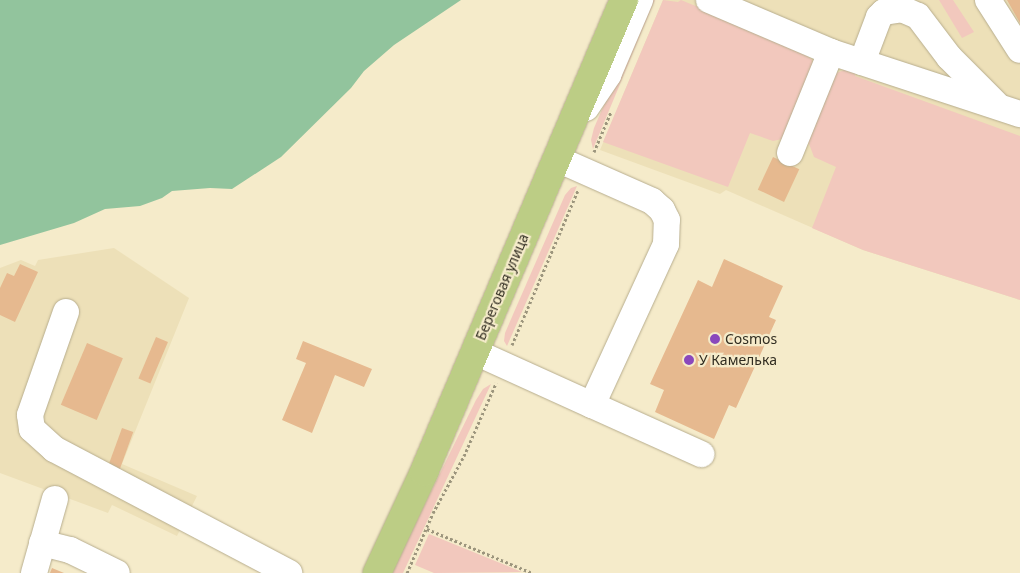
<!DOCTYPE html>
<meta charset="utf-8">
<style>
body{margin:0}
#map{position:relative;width:1020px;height:573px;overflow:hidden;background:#f5ebca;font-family:"Noto Sans",sans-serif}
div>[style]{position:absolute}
.built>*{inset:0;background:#ede0b8}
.green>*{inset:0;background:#f2c8bd}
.water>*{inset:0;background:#92c49d}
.building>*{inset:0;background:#e6b98f;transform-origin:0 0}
.path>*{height:3px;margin-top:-1.5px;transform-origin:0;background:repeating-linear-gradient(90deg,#9c957d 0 2.5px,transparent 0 5px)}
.roads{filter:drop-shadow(0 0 1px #b7ad8e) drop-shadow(0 0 1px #b7ad8e)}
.minor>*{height:26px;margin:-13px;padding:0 13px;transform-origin:13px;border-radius:13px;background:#fff}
.major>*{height:28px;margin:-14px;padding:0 14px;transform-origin:14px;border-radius:14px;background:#bccd85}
.dots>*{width:14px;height:14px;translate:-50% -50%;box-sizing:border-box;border:2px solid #f5ebca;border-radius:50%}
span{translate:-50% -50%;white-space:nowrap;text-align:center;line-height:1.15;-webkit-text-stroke:4.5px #f5ebca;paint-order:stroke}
.street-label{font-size:14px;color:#312d21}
.poi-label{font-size:14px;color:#312d21}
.left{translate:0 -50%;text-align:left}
</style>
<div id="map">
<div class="built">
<i style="clip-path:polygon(663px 0,1020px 0,1020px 300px,863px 250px,726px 190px,720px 194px,600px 150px)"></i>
<i style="clip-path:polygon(114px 248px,189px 298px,122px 464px,197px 496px,177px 536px,112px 505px,108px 513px,0 473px,0 268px,21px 260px,35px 266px,38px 260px)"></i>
</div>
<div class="green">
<i style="clip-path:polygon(649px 0,655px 0,593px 149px,591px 140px,594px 128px)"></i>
<i style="clip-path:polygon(663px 0,678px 2px,681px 0,802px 50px,812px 60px,814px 67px,782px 139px,773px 141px,750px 133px,728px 187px,603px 142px)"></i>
<i style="clip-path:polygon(939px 0,953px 0,974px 32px,962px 38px)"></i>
<i style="clip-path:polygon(847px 69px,856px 71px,855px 76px,1020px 136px,1020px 300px,863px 250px,812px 228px,836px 167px,814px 157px,806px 136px,834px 74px)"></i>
<i style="clip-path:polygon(577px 186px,507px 346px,504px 341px,505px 333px,565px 195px,571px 188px)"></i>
<i style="clip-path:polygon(491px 384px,403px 573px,391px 573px,476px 400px,483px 389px)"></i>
<i style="clip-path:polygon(429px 534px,522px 572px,434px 573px,415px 565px)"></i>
</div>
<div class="water">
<i style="clip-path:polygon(0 0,461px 0,394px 45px,364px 71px,351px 88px,281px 157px,232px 189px,210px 188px,172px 191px,162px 198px,140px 206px,105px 209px,74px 223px,0 245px)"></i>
</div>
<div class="building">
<i style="clip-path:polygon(1007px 0,1020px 0,1020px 23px)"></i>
<i style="left:773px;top:157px;width:29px;height:36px;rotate:25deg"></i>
<i style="clip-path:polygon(724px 259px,783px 286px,769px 317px,776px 320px,736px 408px,729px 405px,714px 439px,655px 412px,664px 390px,650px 384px,698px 280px,712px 287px)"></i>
<i style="clip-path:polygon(20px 264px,38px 272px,15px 322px,0 315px,0 288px,7px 273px,14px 276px)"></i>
<i style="left:156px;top:337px;width:13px;height:45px;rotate:23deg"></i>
<i style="clip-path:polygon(303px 341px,372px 369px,364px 387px,335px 375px,312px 433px,282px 420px,306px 363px,296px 359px)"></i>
<i style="left:87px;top:343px;width:39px;height:67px;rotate:23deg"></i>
<i style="left:122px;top:428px;width:12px;height:40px;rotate:20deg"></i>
<i style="clip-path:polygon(52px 568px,64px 573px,50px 573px)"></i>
</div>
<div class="path">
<i style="left:594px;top:152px;width:43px;rotate:-67deg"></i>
<i style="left:512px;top:345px;width:168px;rotate:-66.9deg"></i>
<i style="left:427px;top:529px;width:114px;rotate:22.7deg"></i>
<i style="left:407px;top:573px;width:65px;rotate:-66.6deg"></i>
<i style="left:433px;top:513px;width:65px;rotate:-61.5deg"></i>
<i style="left:464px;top:456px;width:80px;rotate:-66.3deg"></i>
</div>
<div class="roads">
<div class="minor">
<i style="left:709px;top:0;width:133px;rotate:23.1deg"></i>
<i style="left:831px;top:52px;width:199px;rotate:18.2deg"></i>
<i style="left:988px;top:0;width:59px;rotate:57.4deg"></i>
<i style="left:862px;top:62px;width:48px;rotate:-69.3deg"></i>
<i style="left:879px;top:17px;width:7px;rotate:-45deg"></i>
<i style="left:884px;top:12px;width:18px;rotate:-9deg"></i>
<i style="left:902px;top:9px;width:17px;rotate:24deg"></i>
<i style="left:918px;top:16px;width:51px;rotate:52.9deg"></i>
<i style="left:949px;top:57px;width:66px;rotate:45deg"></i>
<i style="left:586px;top:108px;width:40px;rotate:-56deg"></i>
<i style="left:608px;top:75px;width:82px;rotate:-66.9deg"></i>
<i style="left:790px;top:153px;width:109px;rotate:-67.9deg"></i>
<i style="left:66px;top:312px;width:109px;rotate:109.3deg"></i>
<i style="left:30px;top:415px;width:14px;rotate:82deg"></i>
<i style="left:32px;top:429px;width:30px;rotate:42deg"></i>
<i style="left:54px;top:449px;width:266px;rotate:27.8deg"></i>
<i style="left:475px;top:352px;width:128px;rotate:24.4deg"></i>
<i style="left:592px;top:405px;width:177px;rotate:-65.3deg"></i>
<i style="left:666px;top:244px;width:24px;rotate:-88deg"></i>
<i style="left:667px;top:220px;width:11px;rotate:-117deg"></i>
<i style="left:662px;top:210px;width:13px;rotate:-138deg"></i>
<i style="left:652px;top:201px;width:104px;rotate:-156.1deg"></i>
<i style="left:592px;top:405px;width:120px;rotate:24.2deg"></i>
<i style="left:42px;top:543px;width:29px;rotate:14deg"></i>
<i style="left:70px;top:550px;width:52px;rotate:26.1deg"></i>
<i style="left:34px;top:573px;width:77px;rotate:-74.2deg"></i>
</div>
<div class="major">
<i style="left:377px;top:573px;width:111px;rotate:-65deg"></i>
<i style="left:424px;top:472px;width:513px;rotate:-67.04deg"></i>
</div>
</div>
<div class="dots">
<i style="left:715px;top:339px;background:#8a48bc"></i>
<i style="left:689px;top:360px;background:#8a48bc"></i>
</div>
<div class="street-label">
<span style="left:502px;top:287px;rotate:-67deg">Береговая улица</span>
</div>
<div class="poi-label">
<span class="left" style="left:725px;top:339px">Cosmos</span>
<span class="left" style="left:699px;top:360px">У Камелька</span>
</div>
</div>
